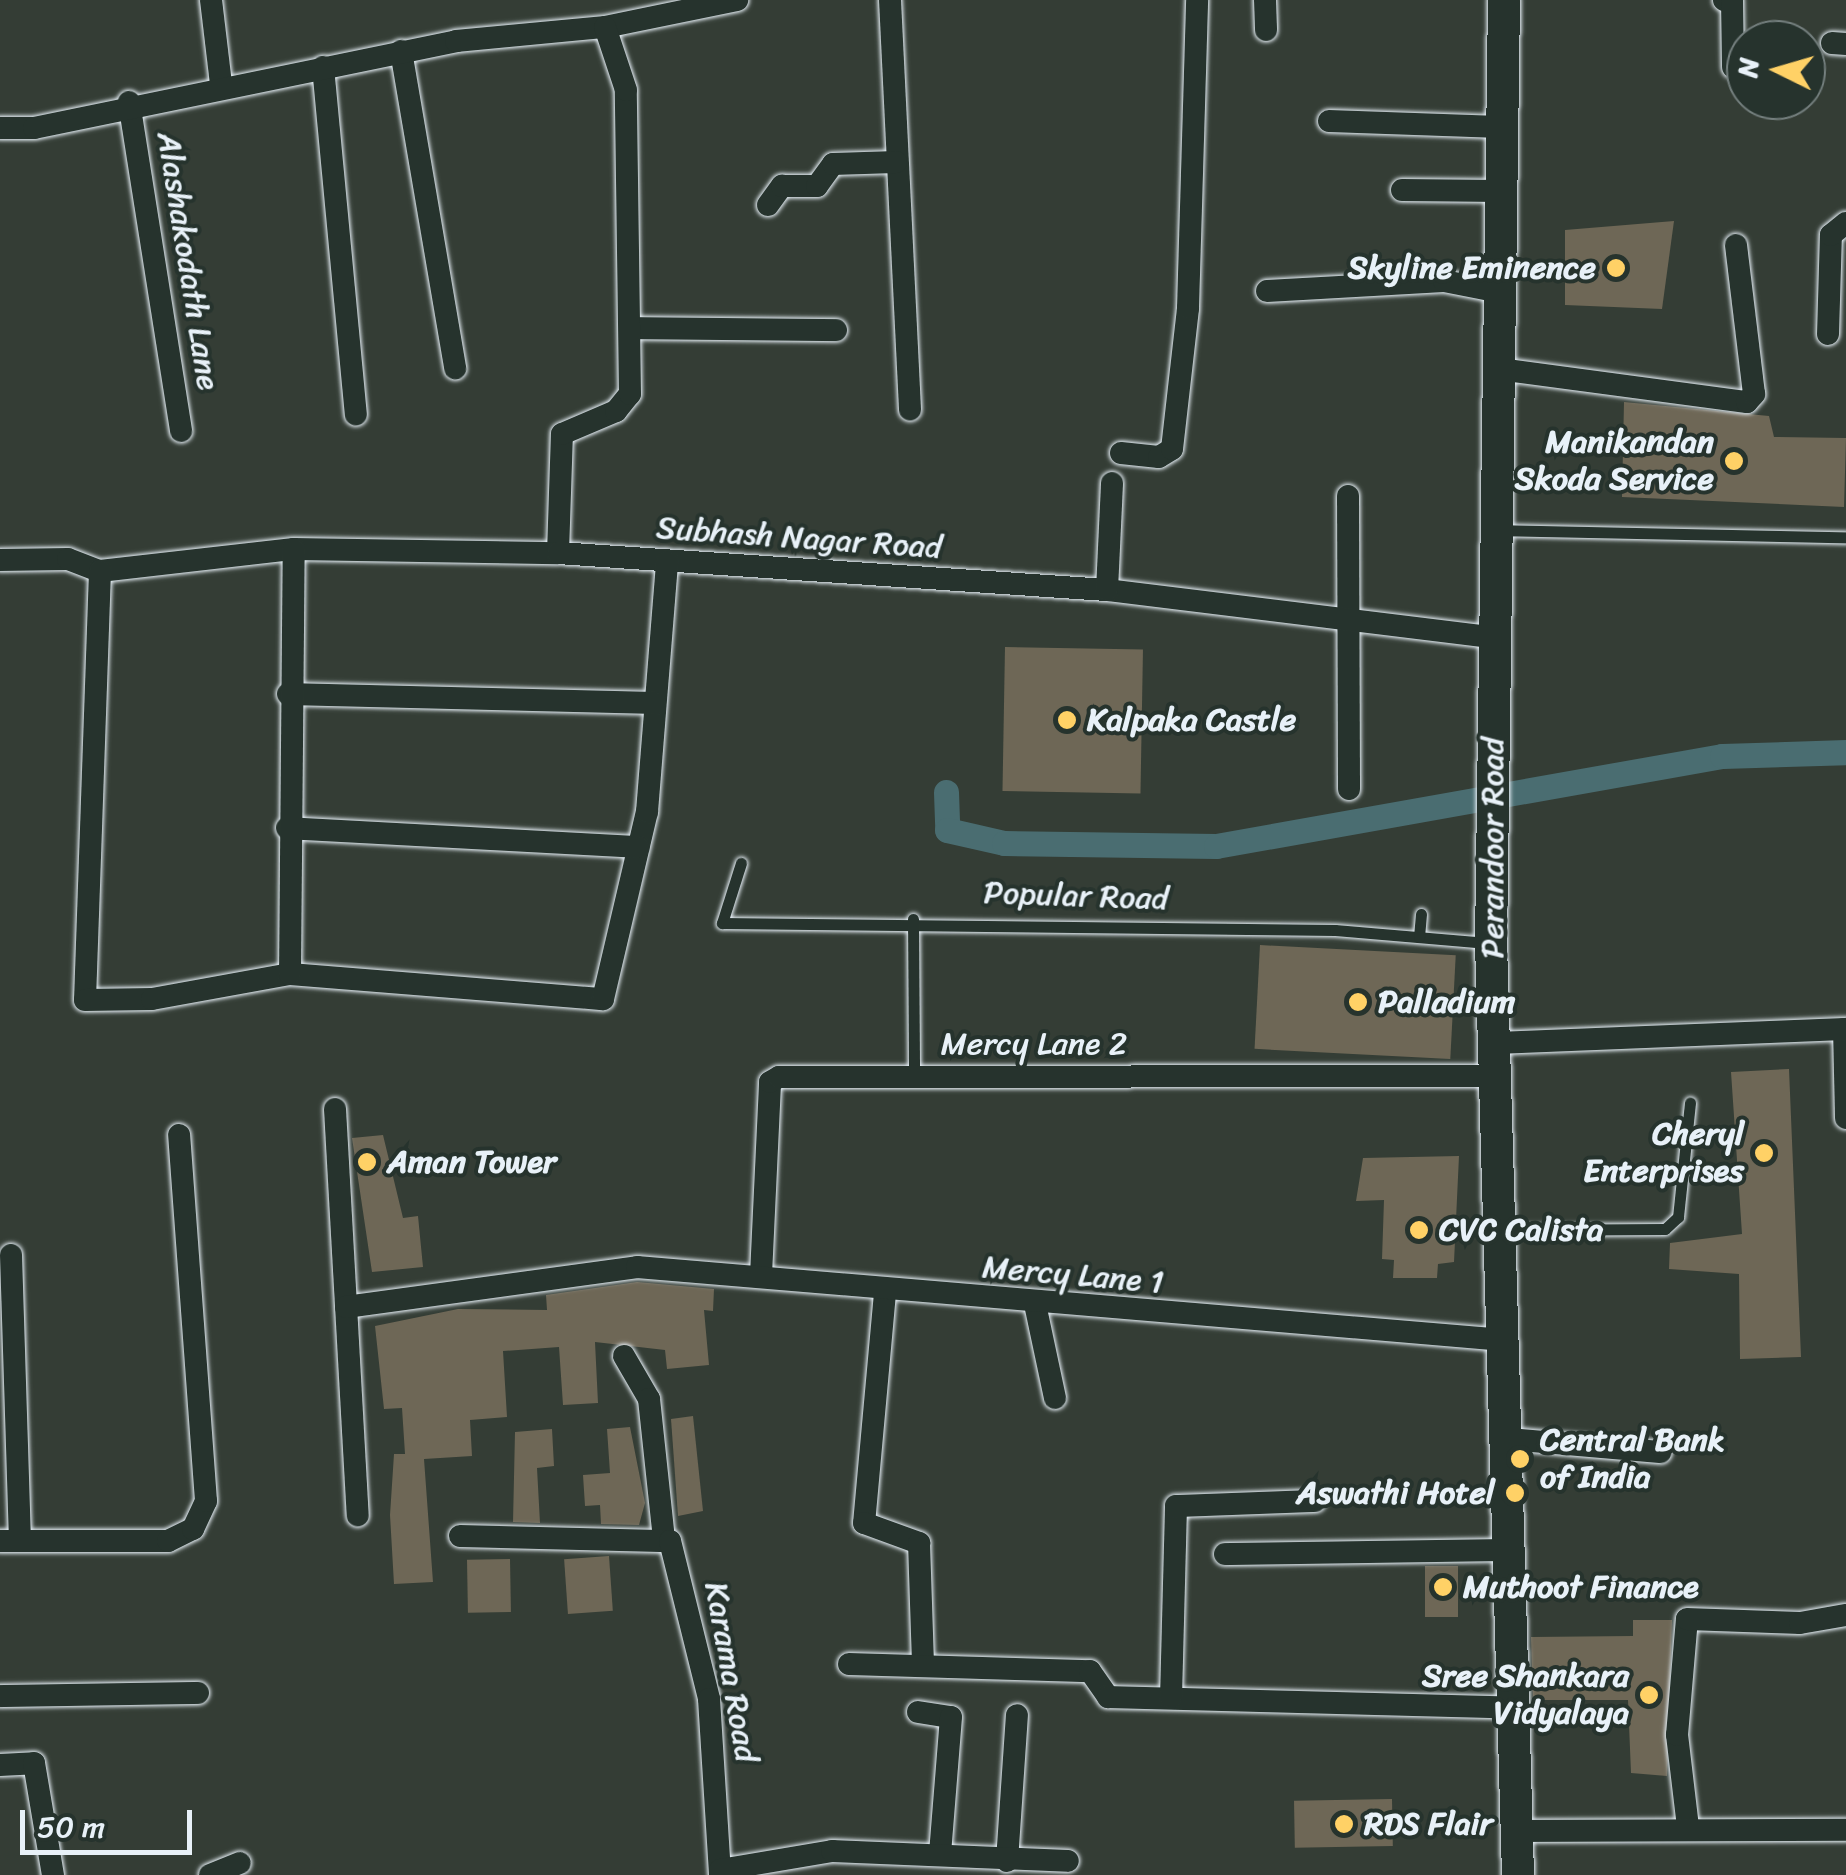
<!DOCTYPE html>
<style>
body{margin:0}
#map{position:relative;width:1846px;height:1875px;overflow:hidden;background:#343d35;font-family:Sriracha,sans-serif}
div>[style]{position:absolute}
.canal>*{height:25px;margin:-12.5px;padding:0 12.5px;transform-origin:12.5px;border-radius:12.5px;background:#4a6d71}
.building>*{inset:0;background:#6e6756;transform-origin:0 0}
.roads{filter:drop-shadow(0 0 2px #e8f1f8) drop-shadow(0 0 2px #e8f1f8)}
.lane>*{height:11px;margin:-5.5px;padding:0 5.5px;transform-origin:5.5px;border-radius:5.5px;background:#26332d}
.street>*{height:22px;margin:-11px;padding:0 11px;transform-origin:11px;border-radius:11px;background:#26332d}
.secondary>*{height:32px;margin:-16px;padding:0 16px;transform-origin:16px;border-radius:16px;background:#26332d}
.dots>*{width:28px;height:28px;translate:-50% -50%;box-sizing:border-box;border:5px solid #26332d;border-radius:50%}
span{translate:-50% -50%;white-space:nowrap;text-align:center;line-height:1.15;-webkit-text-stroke:8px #26332d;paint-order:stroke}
.street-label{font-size:32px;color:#e8f1f8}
.poi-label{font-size:32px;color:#e8f1f8;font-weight:700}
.right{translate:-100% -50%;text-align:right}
.left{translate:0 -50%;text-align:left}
.north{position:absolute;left:1726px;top:20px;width:100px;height:100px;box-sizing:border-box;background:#26332d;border:2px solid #747f7e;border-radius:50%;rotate:275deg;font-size:28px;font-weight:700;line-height:40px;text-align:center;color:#e8f1f8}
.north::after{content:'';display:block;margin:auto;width:35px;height:45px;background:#ffd166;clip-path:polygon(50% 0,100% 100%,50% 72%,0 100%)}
.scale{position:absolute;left:20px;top:1810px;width:172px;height:45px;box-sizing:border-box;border:5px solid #e8f1f8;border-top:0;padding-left:12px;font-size:30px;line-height:35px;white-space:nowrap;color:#e8f1f8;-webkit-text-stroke:8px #26332d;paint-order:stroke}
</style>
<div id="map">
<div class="canal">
<i style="left:946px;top:792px;width:38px;rotate:88deg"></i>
<i style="left:947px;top:830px;width:58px;rotate:12.8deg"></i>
<i style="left:1004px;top:843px;width:212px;rotate:0.8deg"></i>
<i style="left:1216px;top:846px;width:514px;rotate:-10.09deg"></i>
<i style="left:1722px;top:756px;width:124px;rotate:-1.8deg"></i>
</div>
<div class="building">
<i style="clip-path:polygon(1674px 221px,1662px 309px,1565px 305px,1565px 230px)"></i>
<i style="clip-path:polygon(1624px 402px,1769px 416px,1774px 437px,1846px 438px,1844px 507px,1622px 497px)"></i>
<i style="left:1005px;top:647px;width:138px;height:144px;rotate:1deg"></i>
<i style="left:1260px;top:945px;width:196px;height:104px;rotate:3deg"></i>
<i style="clip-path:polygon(1789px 1069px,1801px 1357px,1740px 1359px,1739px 1274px,1669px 1269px,1670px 1243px,1742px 1234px,1731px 1072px)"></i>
<i style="clip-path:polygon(383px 1135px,403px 1218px,418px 1216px,423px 1267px,372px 1272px,352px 1138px)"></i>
<i style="clip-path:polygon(1459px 1156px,1454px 1262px,1438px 1264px,1437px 1278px,1393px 1278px,1394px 1260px,1382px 1259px,1384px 1200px,1356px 1201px,1363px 1158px)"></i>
<i style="clip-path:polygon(637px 1282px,714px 1289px,713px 1311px,704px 1310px,709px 1365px,667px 1369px,665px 1350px,595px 1342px,598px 1403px,563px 1405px,559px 1347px,503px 1351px,507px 1417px,470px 1420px,472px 1456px,424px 1459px,433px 1582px,394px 1584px,390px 1515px,394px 1454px,405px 1454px,402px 1408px,384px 1409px,375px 1326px,458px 1309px,547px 1310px,546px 1295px)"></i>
<i style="clip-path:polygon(693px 1416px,703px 1511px,678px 1516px,671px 1419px)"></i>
<i style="clip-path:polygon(630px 1427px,645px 1503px,639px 1525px,601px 1524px,600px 1505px,585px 1506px,583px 1475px,610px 1473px,607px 1429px)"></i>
<i style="clip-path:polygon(552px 1429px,554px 1466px,537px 1468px,540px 1523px,513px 1522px,515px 1432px)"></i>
<i style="left:609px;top:1556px;width:55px;height:45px;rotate:86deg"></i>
<i style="left:510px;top:1559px;width:53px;height:43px;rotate:89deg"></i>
<i style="left:1425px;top:1566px;width:33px;height:51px"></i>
<i style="clip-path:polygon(1633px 1620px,1672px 1620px,1667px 1776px,1631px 1773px,1628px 1700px,1533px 1700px,1531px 1637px,1633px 1636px)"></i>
<i style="left:1392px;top:1799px;width:47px;height:98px;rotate:89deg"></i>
</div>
<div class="roads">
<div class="lane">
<i style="left:1498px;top:530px;width:348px;rotate:1.2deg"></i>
<i style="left:741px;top:863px;width:63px;rotate:107.6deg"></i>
<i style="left:722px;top:923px;width:613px;rotate:0.65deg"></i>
<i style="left:1335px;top:930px;width:153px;rotate:4.9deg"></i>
<i style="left:913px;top:919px;width:158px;rotate:89.6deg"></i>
<i style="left:1419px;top:937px;width:23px;rotate:-85deg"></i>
<i style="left:1504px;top:1230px;width:161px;rotate:-0.4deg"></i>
<i style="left:1665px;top:1229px;width:18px;rotate:-43deg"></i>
<i style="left:1678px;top:1217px;width:115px;rotate:-84deg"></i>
</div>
<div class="street">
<i style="left:211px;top:0;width:85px;rotate:83.2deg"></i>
<i style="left:890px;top:0;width:410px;rotate:87.2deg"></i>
<i style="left:1265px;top:0;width:30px;rotate:88deg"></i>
<i style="left:1724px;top:0;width:8px;rotate:7deg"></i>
<i style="left:1732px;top:1px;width:66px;rotate:89.1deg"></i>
<i style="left:1832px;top:43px;width:14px;rotate:4deg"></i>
<i style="left:401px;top:51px;width:322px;rotate:80.3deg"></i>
<i style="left:323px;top:67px;width:349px;rotate:84.6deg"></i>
<i style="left:129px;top:102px;width:333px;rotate:81deg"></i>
<i style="left:1329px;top:121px;width:171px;rotate:2deg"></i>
<i style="left:0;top:128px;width:34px"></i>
<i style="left:34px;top:128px;width:431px;rotate:-11.6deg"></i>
<i style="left:456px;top:41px;width:150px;rotate:-5.4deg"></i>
<i style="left:605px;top:27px;width:135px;rotate:-11.6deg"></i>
<i style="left:1402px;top:190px;width:98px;rotate:0.6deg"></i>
<i style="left:768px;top:205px;width:24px;rotate:-54deg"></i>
<i style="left:782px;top:186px;width:35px"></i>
<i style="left:817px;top:186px;width:27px;rotate:-54deg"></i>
<i style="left:833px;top:164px;width:63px;rotate:-1.8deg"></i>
<i style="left:1267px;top:291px;width:177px;rotate:-3.2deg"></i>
<i style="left:1444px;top:281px;width:57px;rotate:11.1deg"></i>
<i style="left:632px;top:328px;width:204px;rotate:0.6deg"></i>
<i style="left:1828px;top:334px;width:99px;rotate:-88.3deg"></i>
<i style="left:1831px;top:235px;width:19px;rotate:-39deg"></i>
<i style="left:1499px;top:369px;width:250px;rotate:7.6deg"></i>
<i style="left:1747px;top:402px;width:11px;rotate:-49deg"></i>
<i style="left:1754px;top:394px;width:150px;rotate:-96.9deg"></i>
<i style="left:1121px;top:453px;width:38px;rotate:6deg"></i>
<i style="left:1159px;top:457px;width:15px;rotate:-32deg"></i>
<i style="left:1172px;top:449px;width:142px;rotate:-83.5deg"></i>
<i style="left:1188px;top:308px;width:308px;rotate:-88.3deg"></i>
<i style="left:1348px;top:496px;width:293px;rotate:89.8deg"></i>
<i style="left:558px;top:553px;width:119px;rotate:-88.1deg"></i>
<i style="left:562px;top:434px;width:59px;rotate:-23.1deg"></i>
<i style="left:616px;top:411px;width:22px;rotate:-51deg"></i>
<i style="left:630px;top:394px;width:304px;rotate:-90.8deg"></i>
<i style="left:626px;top:90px;width:66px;rotate:-108.4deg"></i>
<i style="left:0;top:560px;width:68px;rotate:-0.8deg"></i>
<i style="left:68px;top:559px;width:34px;rotate:21deg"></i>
<i style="left:100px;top:571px;width:195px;rotate:-6.5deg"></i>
<i style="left:294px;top:549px;width:264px;rotate:0.9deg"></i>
<i style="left:558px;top:553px;width:550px;rotate:3.86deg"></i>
<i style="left:1107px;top:590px;width:388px;rotate:7deg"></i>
<i style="left:100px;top:571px;width:429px;rotate:92deg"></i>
<i style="left:85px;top:1000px;width:67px;rotate:-0.9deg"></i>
<i style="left:152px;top:999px;width:140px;rotate:-10.3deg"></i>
<i style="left:290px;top:974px;width:314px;rotate:4.6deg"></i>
<i style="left:603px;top:999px;width:192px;rotate:-76.8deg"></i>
<i style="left:647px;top:812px;width:251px;rotate:-85.4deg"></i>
<i style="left:1107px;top:590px;width:107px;rotate:-87.3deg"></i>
<i style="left:288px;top:694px;width:367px;rotate:1.4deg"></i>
<i style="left:287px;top:828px;width:352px;rotate:3.1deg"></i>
<i style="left:290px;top:974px;width:425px;rotate:-89.5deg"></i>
<i style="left:1844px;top:1029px;width:89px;rotate:88.7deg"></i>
<i style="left:1495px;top:1043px;width:351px;rotate:-2.3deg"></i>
<i style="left:335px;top:1109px;width:407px;rotate:86.8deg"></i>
<i style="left:11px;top:1255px;width:286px;rotate:88.2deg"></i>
<i style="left:761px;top:1275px;width:193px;rotate:-87.3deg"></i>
<i style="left:770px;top:1082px;width:10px;rotate:-29deg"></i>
<i style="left:779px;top:1077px;width:715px;rotate:-0.08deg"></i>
<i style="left:885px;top:1293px;width:231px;rotate:95.2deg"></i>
<i style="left:864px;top:1523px;width:59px;rotate:20deg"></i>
<i style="left:919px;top:1543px;width:120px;rotate:88.1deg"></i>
<i style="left:1035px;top:1304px;width:96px;rotate:78deg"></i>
<i style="left:346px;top:1307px;width:294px;rotate:-7.8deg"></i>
<i style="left:637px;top:1267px;width:870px;rotate:4.81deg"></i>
<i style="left:624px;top:1356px;width:50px;rotate:59.8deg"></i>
<i style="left:649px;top:1399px;width:141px;rotate:83.9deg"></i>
<i style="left:1508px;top:1439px;width:153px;rotate:4.9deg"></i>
<i style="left:460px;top:1536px;width:210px;rotate:1.4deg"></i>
<i style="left:670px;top:1541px;width:163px;rotate:76.1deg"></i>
<i style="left:709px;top:1699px;width:176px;rotate:86.4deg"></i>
<i style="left:0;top:1541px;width:168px"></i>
<i style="left:168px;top:1541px;width:28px;rotate:-26deg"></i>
<i style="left:193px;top:1529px;width:31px;rotate:-65deg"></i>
<i style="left:206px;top:1501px;width:367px;rotate:-94.2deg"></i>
<i style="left:1225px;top:1554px;width:286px;rotate:-0.8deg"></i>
<i style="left:849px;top:1664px;width:241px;rotate:1.7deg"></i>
<i style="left:1090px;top:1671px;width:32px;rotate:55deg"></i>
<i style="left:1108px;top:1697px;width:409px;rotate:1.5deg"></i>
<i style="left:0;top:1696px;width:198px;rotate:-0.9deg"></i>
<i style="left:1171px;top:1698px;width:192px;rotate:-88.5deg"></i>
<i style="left:1176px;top:1506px;width:139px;rotate:-2.1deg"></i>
<i style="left:918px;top:1712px;width:33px;rotate:9deg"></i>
<i style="left:951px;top:1717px;width:137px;rotate:94.6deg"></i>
<i style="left:0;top:1765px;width:34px;rotate:-3deg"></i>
<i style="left:34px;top:1763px;width:114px;rotate:80.4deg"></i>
<i style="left:1688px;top:1827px;width:93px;rotate:-96.8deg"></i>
<i style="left:1677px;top:1735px;width:116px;rotate:-85.1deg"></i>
<i style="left:1687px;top:1619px;width:113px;rotate:2deg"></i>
<i style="left:1800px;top:1623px;width:47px;rotate:-9.9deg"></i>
<i style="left:1521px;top:1831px;width:325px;rotate:-0.2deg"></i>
<i style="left:1007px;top:1861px;width:146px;rotate:-86.1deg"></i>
<i style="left:720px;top:1870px;width:114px;rotate:-9.6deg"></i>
<i style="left:832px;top:1851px;width:236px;rotate:2.4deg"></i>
<i style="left:210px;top:1875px;width:32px;rotate:-22deg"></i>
</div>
<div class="secondary">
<i style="left:1504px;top:0;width:943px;rotate:90.79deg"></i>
<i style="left:1491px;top:943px;width:932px;rotate:88.34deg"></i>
</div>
</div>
<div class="dots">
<i style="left:1616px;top:268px;background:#ffd166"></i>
<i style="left:1734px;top:461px;background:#ffd166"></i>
<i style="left:1067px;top:720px;background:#ffd166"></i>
<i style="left:1358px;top:1002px;background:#ffd166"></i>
<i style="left:1764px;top:1153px;background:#ffd166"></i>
<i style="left:367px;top:1162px;background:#ffd166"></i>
<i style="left:1419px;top:1230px;background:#ffd166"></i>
<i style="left:1520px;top:1459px;background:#ffd166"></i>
<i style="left:1515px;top:1493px;background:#ffd166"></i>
<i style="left:1443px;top:1587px;background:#ffd166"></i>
<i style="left:1649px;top:1695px;background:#ffd166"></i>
<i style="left:1344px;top:1824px;background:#ffd166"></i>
</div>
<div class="street-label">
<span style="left:188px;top:261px;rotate:81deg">Alashakodath Lane</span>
<span style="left:799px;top:538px;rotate:4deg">Subhash Nagar Road</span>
<span style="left:1493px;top:848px;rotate:-90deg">Perandoor Road</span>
<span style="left:1076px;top:896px;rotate:2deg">Popular Road</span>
<span style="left:1034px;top:1044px">Mercy Lane 2</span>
<span style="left:1073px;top:1275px;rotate:5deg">Mercy Lane 1</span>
<span style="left:731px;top:1672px;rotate:80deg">Karama Road</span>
</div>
<div class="poi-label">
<span class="right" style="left:1596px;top:268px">Skyline Eminence</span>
<span class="right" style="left:1714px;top:461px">Manikandan<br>Skoda Service</span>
<span class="left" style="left:1087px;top:720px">Kalpaka Castle</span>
<span class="left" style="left:1378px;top:1002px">Palladium</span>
<span class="right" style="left:1744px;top:1153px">Cheryl<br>Enterprises</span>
<span class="left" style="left:387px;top:1162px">Aman Tower</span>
<span class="left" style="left:1439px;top:1230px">CVC Calista</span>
<span class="left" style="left:1540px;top:1459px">Central Bank<br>of India</span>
<span class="right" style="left:1495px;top:1493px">Aswathi Hotel</span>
<span class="left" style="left:1463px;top:1587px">Muthoot Finance</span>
<span class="right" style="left:1629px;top:1695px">Sree Shankara<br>Vidyalaya</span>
<span class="left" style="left:1364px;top:1824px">RDS Flair</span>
</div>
<div class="north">N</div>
<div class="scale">50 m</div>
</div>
